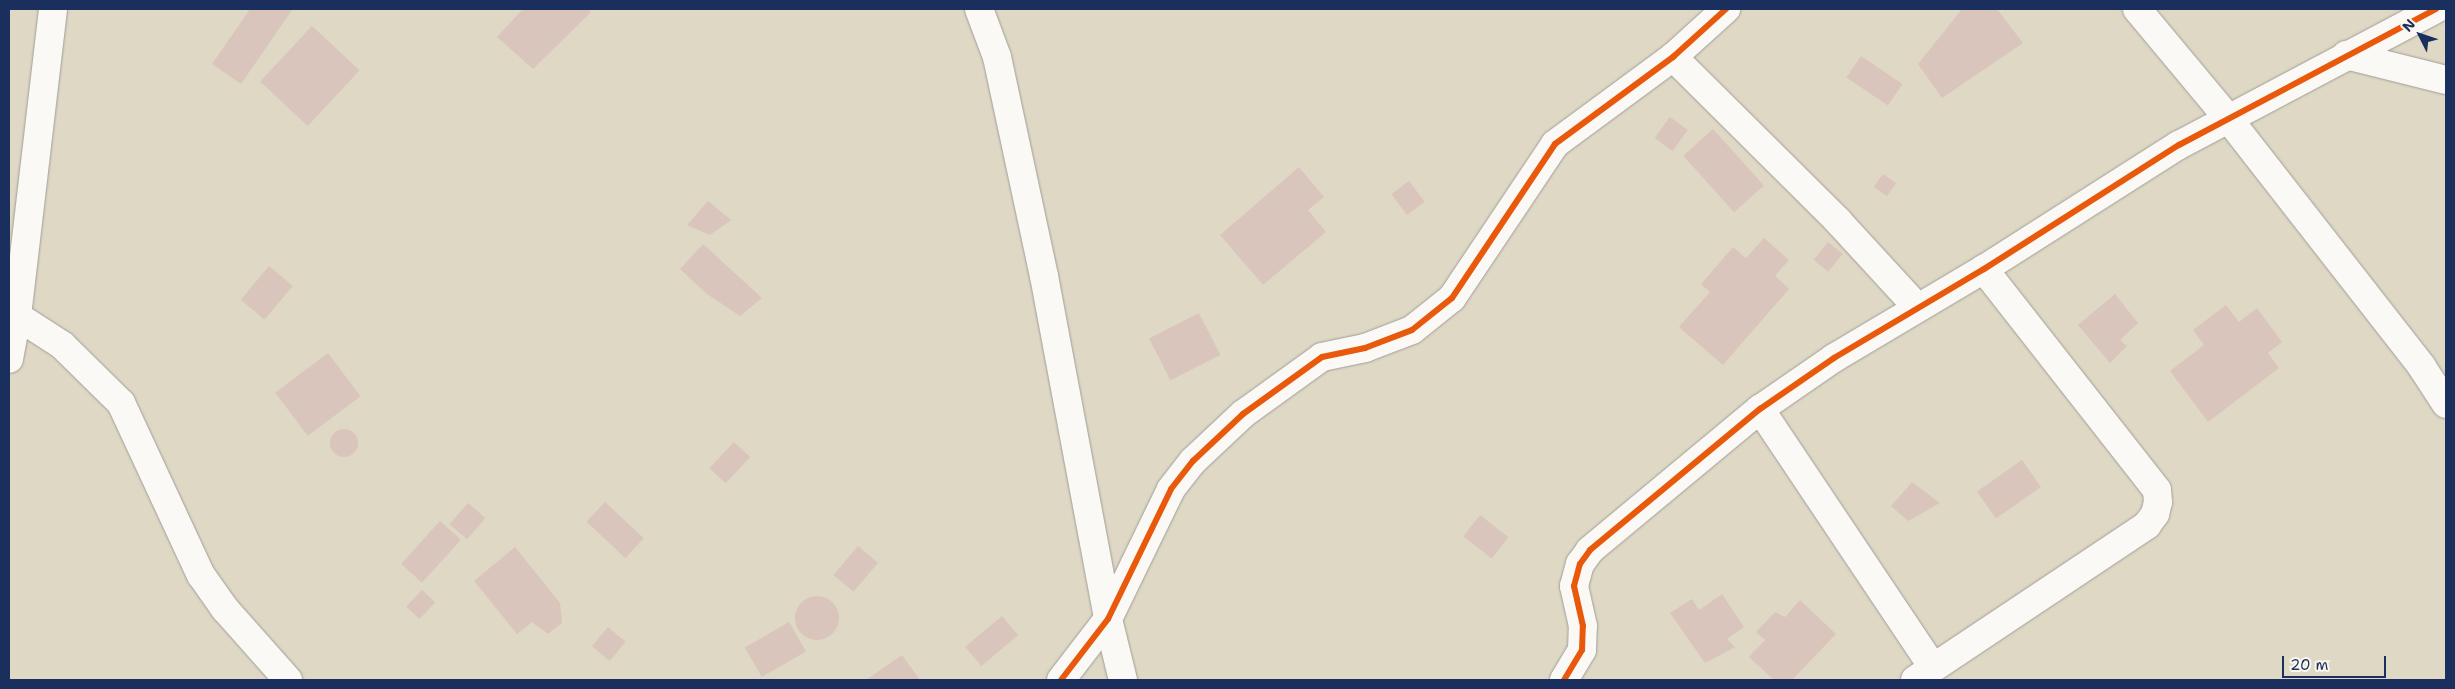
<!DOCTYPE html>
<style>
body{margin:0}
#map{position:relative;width:2455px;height:689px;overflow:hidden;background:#dfd8c4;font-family:"Shantell Sans",sans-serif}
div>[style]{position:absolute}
.building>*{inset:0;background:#dac5bc;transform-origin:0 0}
.round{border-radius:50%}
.roads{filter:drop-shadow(0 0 1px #a09e99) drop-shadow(0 0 1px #a09e99)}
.minor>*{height:28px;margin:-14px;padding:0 14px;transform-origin:14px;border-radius:14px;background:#faf9f6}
.cycleway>*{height:6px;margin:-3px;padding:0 3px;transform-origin:3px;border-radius:3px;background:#e8590c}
span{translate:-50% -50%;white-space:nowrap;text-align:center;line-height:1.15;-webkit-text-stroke:4px #fbf7ec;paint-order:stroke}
.frame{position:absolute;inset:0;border:10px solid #1b2f5e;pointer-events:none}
.north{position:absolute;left:2395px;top:10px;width:50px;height:50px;-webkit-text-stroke:4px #fbf7ec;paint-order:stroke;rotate:311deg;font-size:14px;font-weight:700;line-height:20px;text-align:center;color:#1b2f5e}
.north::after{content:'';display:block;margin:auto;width:18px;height:22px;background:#1b2f5e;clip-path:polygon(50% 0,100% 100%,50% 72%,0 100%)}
.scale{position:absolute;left:2282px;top:656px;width:104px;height:22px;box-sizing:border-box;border:2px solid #1b2f5e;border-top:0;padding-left:6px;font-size:15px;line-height:18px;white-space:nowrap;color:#1b2f5e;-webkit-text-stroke:4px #fbf7ec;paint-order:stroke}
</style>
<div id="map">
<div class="building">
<i style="clip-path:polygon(250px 9px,292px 10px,241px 84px,212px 64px)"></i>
<i style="clip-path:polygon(523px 9px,587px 9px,591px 12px,533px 69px,497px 37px)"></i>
<i style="clip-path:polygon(1962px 9px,1997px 9px,2023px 43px,1942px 98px,1918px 64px)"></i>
<i style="left:312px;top:26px;width:65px;height:76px;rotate:43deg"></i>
<i style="left:1861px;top:56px;width:50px;height:26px;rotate:34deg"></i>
<i style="left:1670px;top:117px;width:22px;height:26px;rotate:36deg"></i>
<i style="left:1713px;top:129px;width:76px;height:40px;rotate:48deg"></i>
<i style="clip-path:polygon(1299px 167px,1324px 197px,1308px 210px,1326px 232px,1263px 285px,1220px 235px)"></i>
<i style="left:1883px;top:174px;width:16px;height:16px;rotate:35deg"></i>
<i style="left:1409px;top:181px;width:26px;height:22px;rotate:53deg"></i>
<i style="clip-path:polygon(708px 201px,731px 220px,710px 235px,687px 225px)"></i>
<i style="clip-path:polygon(1764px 238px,1789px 260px,1775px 276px,1789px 289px,1723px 365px,1679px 327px,1710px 292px,1701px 284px,1733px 247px,1746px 258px)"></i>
<i style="left:1828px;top:242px;width:19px;height:23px;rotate:39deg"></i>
<i style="clip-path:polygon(703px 244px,762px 298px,740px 316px,707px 294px,680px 269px)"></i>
<i style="left:269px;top:266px;width:31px;height:44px;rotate:40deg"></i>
<i style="clip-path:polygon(2115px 294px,2138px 323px,2120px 340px,2127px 346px,2110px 363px,2078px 325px)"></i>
<i style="clip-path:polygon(2226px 305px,2239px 322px,2257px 308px,2282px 342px,2268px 353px,2279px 368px,2208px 422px,2170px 371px,2204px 345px,2193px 330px)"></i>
<i style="left:1199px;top:313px;width:47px;height:56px;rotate:63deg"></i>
<i style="left:328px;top:353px;width:54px;height:66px;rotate:53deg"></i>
<i class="round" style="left:330px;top:429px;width:28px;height:28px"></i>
<i style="left:734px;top:442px;width:22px;height:36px;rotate:43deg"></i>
<i style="left:2022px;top:460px;width:33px;height:55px;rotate:55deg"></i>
<i style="clip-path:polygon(1912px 482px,1940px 503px,1908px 521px,1891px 506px)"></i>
<i style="left:605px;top:502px;width:53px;height:27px;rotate:43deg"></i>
<i style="left:468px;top:503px;width:23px;height:28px;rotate:41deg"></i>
<i style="left:1480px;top:515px;width:36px;height:27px;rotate:38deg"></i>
<i style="left:440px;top:521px;width:28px;height:58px;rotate:42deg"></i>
<i style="left:858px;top:546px;width:26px;height:38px;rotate:40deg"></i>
<i style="clip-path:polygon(515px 547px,560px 603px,562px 623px,548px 634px,532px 622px,517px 634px,474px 581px)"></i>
<i style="left:422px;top:590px;width:18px;height:23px;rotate:43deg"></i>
<i style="clip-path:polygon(1722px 594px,1744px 627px,1727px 639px,1735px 647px,1705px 663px,1670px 613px,1692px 599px,1699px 610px)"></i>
<i class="round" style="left:795px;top:596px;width:44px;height:44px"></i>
<i style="clip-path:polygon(1800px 600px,1836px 634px,1792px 680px,1774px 680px,1749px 657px,1765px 640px,1756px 632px,1775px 612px,1785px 617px)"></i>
<i style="left:1002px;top:616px;width:25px;height:48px;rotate:50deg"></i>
<i style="left:789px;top:622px;width:34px;height:51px;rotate:60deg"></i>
<i style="left:608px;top:627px;width:23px;height:25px;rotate:40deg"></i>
<i style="clip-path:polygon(902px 655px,920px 680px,866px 680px)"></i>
</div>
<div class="roads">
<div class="minor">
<i style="left:979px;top:9px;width:51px;rotate:69.4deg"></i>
<i style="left:997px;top:57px;width:224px;rotate:77.9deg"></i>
<i style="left:1044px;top:276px;width:349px;rotate:79.4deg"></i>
<i style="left:1108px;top:619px;width:63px;rotate:76.2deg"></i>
<i style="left:2137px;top:9px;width:141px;rotate:50.2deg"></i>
<i style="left:2227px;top:117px;width:317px;rotate:52deg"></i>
<i style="left:2422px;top:367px;width:44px;rotate:57deg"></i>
<i style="left:2346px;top:55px;width:103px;rotate:14deg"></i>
<i style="left:1673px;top:57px;width:233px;rotate:44.8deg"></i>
<i style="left:1838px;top:221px;width:117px;rotate:47.4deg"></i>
<i style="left:17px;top:316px;width:54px;rotate:32.8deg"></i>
<i style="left:62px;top:345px;width:83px;rotate:44.5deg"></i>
<i style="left:121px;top:403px;width:190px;rotate:65.1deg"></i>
<i style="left:201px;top:575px;width:42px;rotate:54.8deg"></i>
<i style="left:225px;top:609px;width:95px;rotate:48.4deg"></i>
<i style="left:9px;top:359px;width:44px;rotate:-79.5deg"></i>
<i style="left:17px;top:316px;width:309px;rotate:-83.3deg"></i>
<i style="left:1760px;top:409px;width:311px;rotate:56.2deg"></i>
<i style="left:1061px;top:680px;width:77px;rotate:-52.4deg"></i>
<i style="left:1108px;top:619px;width:144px;rotate:-64.1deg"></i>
<i style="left:1171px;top:489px;width:36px;rotate:-52deg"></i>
<i style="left:1193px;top:461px;width:69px;rotate:-43.2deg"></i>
<i style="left:1243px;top:414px;width:97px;rotate:-35.8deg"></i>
<i style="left:1322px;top:357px;width:44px;rotate:-11.8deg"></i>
<i style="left:1365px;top:348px;width:50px;rotate:-21deg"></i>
<i style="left:1412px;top:330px;width:51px;rotate:-38.7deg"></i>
<i style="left:1452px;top:298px;width:185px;rotate:-56.2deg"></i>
<i style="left:1555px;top:144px;width:147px;rotate:-36.4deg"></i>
<i style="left:1673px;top:57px;width:72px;rotate:-42.2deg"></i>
<i style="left:1564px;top:680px;width:35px;rotate:-59deg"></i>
<i style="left:1582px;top:650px;width:24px;rotate:-88deg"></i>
<i style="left:1583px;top:626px;width:41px;rotate:-102.7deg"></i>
<i style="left:1574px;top:586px;width:23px;rotate:-75deg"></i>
<i style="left:1580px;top:564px;width:17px;rotate:-54deg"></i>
<i style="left:1590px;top:550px;width:221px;rotate:-39.7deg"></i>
<i style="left:1760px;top:409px;width:90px;rotate:-34.6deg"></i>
<i style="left:1834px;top:358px;width:174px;rotate:-30.7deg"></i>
<i style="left:1984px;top:269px;width:231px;rotate:-32.5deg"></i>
<i style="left:2179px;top:145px;width:291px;rotate:-27.9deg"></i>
<i style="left:1915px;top:680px;width:279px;rotate:-33.7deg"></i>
<i style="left:2147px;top:525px;width:14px;rotate:-54deg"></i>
<i style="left:2155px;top:514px;width:12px;rotate:-76deg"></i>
<i style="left:2158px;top:502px;width:12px;rotate:-95deg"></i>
<i style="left:2157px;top:490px;width:281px;rotate:-128.1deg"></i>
</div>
</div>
<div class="cycleway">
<i style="left:1061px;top:680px;width:77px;rotate:-52.4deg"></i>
<i style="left:1108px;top:619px;width:144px;rotate:-64.1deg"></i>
<i style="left:1171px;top:489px;width:36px;rotate:-52deg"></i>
<i style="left:1193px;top:461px;width:69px;rotate:-43.2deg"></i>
<i style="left:1243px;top:414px;width:97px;rotate:-35.8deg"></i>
<i style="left:1322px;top:357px;width:44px;rotate:-11.8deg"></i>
<i style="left:1365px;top:348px;width:50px;rotate:-21deg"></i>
<i style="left:1412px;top:330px;width:51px;rotate:-38.7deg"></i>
<i style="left:1452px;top:298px;width:185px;rotate:-56.2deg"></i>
<i style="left:1555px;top:144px;width:147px;rotate:-36.4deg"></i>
<i style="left:1673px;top:57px;width:72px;rotate:-42.2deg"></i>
<i style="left:1564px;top:680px;width:35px;rotate:-59deg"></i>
<i style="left:1582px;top:650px;width:24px;rotate:-88deg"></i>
<i style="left:1583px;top:626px;width:41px;rotate:-102.7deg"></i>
<i style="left:1574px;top:586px;width:23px;rotate:-75deg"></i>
<i style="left:1580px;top:564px;width:17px;rotate:-54deg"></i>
<i style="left:1590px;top:550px;width:221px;rotate:-39.7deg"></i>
<i style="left:1760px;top:409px;width:90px;rotate:-34.6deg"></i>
<i style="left:1834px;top:358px;width:174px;rotate:-30.7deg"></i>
<i style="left:1984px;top:269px;width:231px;rotate:-32.5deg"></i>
<i style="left:2179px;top:145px;width:291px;rotate:-27.9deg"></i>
</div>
<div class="frame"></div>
<div class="north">N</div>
<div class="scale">20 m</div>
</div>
